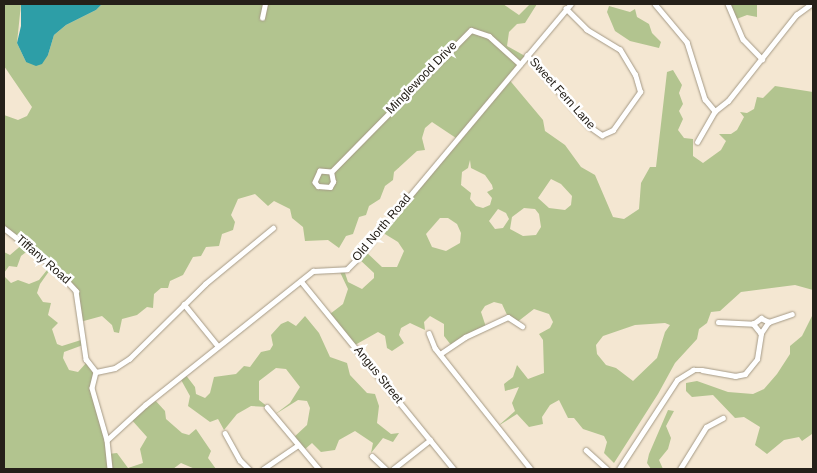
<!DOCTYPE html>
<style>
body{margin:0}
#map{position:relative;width:817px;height:473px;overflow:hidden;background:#f4e7d2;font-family:Helvetica,sans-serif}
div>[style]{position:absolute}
.green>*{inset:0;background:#b2c48f}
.water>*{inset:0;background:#2d9ea7}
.roads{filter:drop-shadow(0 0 1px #a59a86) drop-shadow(0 0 1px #a59a86)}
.minor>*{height:4.5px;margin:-2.25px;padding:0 2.25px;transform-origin:2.25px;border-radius:2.25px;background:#fff}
span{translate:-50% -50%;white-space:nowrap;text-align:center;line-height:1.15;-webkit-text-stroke:5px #fff;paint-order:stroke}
.street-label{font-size:12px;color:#252019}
.frame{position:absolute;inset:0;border:5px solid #252019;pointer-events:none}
</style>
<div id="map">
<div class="green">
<i style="clip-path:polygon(evenodd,4px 4px,21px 4px,17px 43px,26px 62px,48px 55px,54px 35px,66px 25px,96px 10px,102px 4px,503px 4px,519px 15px,530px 4px,537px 4px,525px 23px,517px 24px,509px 32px,507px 46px,525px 56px,507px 77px,543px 120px,545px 131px,565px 145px,581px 167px,595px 175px,613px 217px,624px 219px,639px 209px,641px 183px,650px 167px,656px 167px,667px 72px,673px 70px,682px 85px,679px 93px,683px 104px,679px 111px,683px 119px,678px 130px,684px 138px,693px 139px,693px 156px,703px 163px,721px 150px,726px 141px,719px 134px,731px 134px,737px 130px,744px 117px,740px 112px,747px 113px,754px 109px,757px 97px,763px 98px,775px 86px,813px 92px,813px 290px,795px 285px,741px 292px,720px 311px,711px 312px,707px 323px,699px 329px,697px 339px,675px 363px,658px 394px,614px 463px,604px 453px,607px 442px,604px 436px,583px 429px,574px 418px,568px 418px,559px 400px,550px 405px,542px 417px,543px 424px,529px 427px,517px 414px,498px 426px,515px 411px,512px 403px,519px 387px,505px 391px,504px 384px,513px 377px,517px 365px,528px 379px,544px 373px,543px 340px,539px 334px,550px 328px,553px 322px,549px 314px,534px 309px,516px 323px,508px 317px,502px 304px,494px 302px,485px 306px,481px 312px,486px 327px,451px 345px,444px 336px,444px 324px,430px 316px,424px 322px,425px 330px,410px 323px,401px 328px,399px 335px,404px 343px,392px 351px,387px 348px,385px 336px,378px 332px,355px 345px,330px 314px,343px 304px,348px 289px,339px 270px,344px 270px,348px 282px,362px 289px,374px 278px,374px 273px,358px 258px,364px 250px,382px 267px,397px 267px,404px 251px,398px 242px,380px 231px,456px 138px,432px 122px,425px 128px,422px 138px,425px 150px,417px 151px,394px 172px,393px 180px,385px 186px,380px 199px,369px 206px,366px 215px,359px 217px,353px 234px,346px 236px,339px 248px,328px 240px,305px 241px,303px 227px,292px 218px,290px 209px,274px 201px,268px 206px,255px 194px,238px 199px,231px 215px,235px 222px,233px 230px,222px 234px,219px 246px,206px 247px,201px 256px,193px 257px,183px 275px,170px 281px,168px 288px,161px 288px,154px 294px,153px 308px,147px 307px,137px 315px,122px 319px,119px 333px,114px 332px,112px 325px,102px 316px,80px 322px,76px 290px,52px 267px,40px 284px,37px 293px,43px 302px,51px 303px,48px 315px,58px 323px,52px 329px,57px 344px,62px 346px,81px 340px,83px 345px,64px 352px,63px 358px,69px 370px,78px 372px,87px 362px,96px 372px,92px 388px,108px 454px,117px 453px,128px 468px,143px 463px,140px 449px,147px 437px,130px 418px,154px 399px,165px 411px,166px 419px,182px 433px,189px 435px,196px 429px,211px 451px,208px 458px,216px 469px,195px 469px,181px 463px,173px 469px,4px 469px,4px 276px,11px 283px,18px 280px,29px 284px,39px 280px,51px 265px,30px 249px,21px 256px,17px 267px,9px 266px,4px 273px,4px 252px,10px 255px,24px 243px,4px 228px,4px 115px,18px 120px,27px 116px,32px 107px,4px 66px,4px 4px,470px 160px,471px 168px,485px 175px,492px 185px,493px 189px,487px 192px,492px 198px,490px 205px,483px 208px,476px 206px,470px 199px,471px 193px,461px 185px,462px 172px,468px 168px,470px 160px,4px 4px,551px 179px,561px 184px,572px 196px,571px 205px,565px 210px,549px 208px,538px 198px,551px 179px,4px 4px,524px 208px,535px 209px,539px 214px,541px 227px,536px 235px,523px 236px,510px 229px,512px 217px,524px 208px,4px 4px,498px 209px,506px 213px,509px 219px,503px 228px,495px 229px,489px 221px,498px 209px,4px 4px,440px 218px,448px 218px,457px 224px,461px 233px,460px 243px,446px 251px,432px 247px,426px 234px,440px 218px,4px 4px,665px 323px,670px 325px,665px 332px,657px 358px,633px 381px,616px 368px,606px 365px,597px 354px,596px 345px,603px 336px,635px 325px,665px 323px)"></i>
<i style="clip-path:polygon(728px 4px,757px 4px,757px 17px,747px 15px,734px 20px)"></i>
<i style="clip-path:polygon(609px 6px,630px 12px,635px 9px,637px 17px,649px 24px,652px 33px,661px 42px,659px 48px,630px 41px,615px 31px,607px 12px)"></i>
<i style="clip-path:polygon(813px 314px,812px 434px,802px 441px,799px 437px,784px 440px,767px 454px,755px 445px,760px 427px,744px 417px,735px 418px,713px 395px,692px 397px,686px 391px,686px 383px,697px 381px,728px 392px,753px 394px,764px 389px,777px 374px,790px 354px,790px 346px,802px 336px)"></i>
<i style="clip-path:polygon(305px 316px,319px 333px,330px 357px,347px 363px,350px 375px,367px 393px,375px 394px,379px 406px,377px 423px,391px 434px,399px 433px,393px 442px,383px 438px,371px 453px,373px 443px,355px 431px,339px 440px,335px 450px,321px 452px,312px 443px,304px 450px,293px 438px,307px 425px,310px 408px,307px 401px,298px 400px,274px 415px,290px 403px,300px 387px,286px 369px,276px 368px,259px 381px,259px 400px,268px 407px,251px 406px,237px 414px,224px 430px,218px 419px,210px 422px,188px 406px,190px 396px,180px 378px,185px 374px,195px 387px,196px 394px,205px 398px,210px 393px,214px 377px,236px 374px,244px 366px,250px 367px,261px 352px,270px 350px,273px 345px,271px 335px,281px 324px,288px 321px,296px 326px)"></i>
<i style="clip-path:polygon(668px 410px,674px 411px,666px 426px,671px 438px,668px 449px,659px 460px,663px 469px,651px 469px,647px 463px,649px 454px)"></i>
</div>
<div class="water">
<i style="clip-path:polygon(21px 4px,102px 4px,96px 10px,66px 25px,54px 35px,48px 55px,42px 64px,36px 66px,26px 62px,17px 43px,21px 26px)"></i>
</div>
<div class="roads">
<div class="minor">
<i style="left:655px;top:4px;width:50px;rotate:49.9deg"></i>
<i style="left:687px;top:42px;width:60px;rotate:72.5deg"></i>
<i style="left:705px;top:99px;width:16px;rotate:50deg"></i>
<i style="left:728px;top:4px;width:38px;rotate:67deg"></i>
<i style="left:743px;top:39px;width:28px;rotate:46deg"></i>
<i style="left:262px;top:18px;width:14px;rotate:-78deg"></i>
<i style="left:527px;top:55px;width:94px;rotate:48.9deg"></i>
<i style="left:589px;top:126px;width:16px;rotate:35deg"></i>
<i style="left:602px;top:135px;width:12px;rotate:-24deg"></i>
<i style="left:613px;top:130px;width:47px;rotate:-54.6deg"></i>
<i style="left:640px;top:92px;width:18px;rotate:-106deg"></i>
<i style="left:635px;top:75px;width:29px;rotate:-121deg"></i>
<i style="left:620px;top:50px;width:39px;rotate:-149deg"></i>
<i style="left:587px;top:30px;width:30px;rotate:-135deg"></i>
<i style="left:697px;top:142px;width:36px;rotate:-60deg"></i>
<i style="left:715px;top:111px;width:16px;rotate:-38deg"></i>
<i style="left:728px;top:101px;width:110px;rotate:-51.7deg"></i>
<i style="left:796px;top:15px;width:19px;rotate:-36deg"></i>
<i style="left:331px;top:172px;width:11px;rotate:-175deg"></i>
<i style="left:320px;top:171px;width:12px;rotate:114deg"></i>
<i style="left:315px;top:182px;width:5px;rotate:53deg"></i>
<i style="left:318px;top:186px;width:12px;rotate:5deg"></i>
<i style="left:330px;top:187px;width:6px;rotate:-59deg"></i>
<i style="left:333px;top:182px;width:10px;rotate:-101deg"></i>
<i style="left:331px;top:172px;width:199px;rotate:-45.4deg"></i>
<i style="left:471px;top:30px;width:19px;rotate:18deg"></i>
<i style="left:489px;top:36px;width:42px;rotate:42.1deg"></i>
<i style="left:4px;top:228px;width:63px;rotate:38deg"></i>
<i style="left:54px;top:267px;width:33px;rotate:47deg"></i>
<i style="left:76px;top:291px;width:69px;rotate:81.6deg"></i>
<i style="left:86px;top:359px;width:16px;rotate:52deg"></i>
<i style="left:301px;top:281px;width:242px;rotate:50.9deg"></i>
<i style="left:184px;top:304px;width:54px;rotate:51deg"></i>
<i style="left:718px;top:322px;width:35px;rotate:3deg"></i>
<i style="left:753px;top:324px;width:10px;rotate:-37deg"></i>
<i style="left:761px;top:318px;width:9px;rotate:27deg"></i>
<i style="left:769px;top:322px;width:14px;rotate:124deg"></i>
<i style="left:761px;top:334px;width:13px;rotate:-129deg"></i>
<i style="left:769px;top:322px;width:24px;rotate:-19deg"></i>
<i style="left:429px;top:333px;width:16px;rotate:68deg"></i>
<i style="left:435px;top:348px;width:154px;rotate:51.6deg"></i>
<i style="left:440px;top:354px;width:30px;rotate:-34deg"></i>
<i style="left:465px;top:337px;width:47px;rotate:-24.9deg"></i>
<i style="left:508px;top:317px;width:17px;rotate:33deg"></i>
<i style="left:96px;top:372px;width:19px;rotate:-12deg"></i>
<i style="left:115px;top:368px;width:17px;rotate:-33deg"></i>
<i style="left:129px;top:359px;width:107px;rotate:-44.6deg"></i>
<i style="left:205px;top:284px;width:88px;rotate:-39.5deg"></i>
<i style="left:96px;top:372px;width:16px;rotate:104deg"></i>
<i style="left:92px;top:388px;width:54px;rotate:73.9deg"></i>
<i style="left:107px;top:440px;width:29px;rotate:84deg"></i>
<i style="left:267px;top:407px;width:81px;rotate:50deg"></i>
<i style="left:225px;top:433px;width:31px;rotate:61deg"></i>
<i style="left:240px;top:460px;width:13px;rotate:45deg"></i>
<i style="left:107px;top:440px;width:52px;rotate:-42.6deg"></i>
<i style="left:145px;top:405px;width:215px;rotate:-38.6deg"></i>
<i style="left:313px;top:271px;width:34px;rotate:-3deg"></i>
<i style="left:347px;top:269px;width:13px;rotate:-45deg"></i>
<i style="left:356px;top:260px;width:334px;rotate:-50deg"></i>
<i style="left:586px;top:450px;width:28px;rotate:42deg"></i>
<i style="left:372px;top:456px;width:19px;rotate:43deg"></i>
<i style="left:263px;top:469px;width:42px;rotate:-34.4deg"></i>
<i style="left:393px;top:469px;width:47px;rotate:-38.1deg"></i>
<i style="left:619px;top:469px;width:106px;rotate:-56.9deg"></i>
<i style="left:677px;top:380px;width:19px;rotate:-32deg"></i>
<i style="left:693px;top:370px;width:9px"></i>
<i style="left:702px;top:370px;width:34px;rotate:10deg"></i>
<i style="left:735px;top:376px;width:10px;rotate:-11deg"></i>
<i style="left:745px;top:374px;width:19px;rotate:-51deg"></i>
<i style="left:757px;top:359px;width:25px;rotate:-81deg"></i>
<i style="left:680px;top:469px;width:49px;rotate:-58.2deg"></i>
<i style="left:706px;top:427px;width:19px;rotate:-28deg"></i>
</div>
</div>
<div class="street-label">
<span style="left:422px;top:78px;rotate:-46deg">Minglewood Drive</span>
<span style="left:562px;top:94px;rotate:48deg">Sweet Fern Lane</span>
<span style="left:382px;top:228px;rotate:-50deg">Old North Road</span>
<span style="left:43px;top:260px;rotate:41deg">Tiffany Road</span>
<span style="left:378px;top:375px;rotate:51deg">Angus Street</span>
</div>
<div class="frame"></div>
</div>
